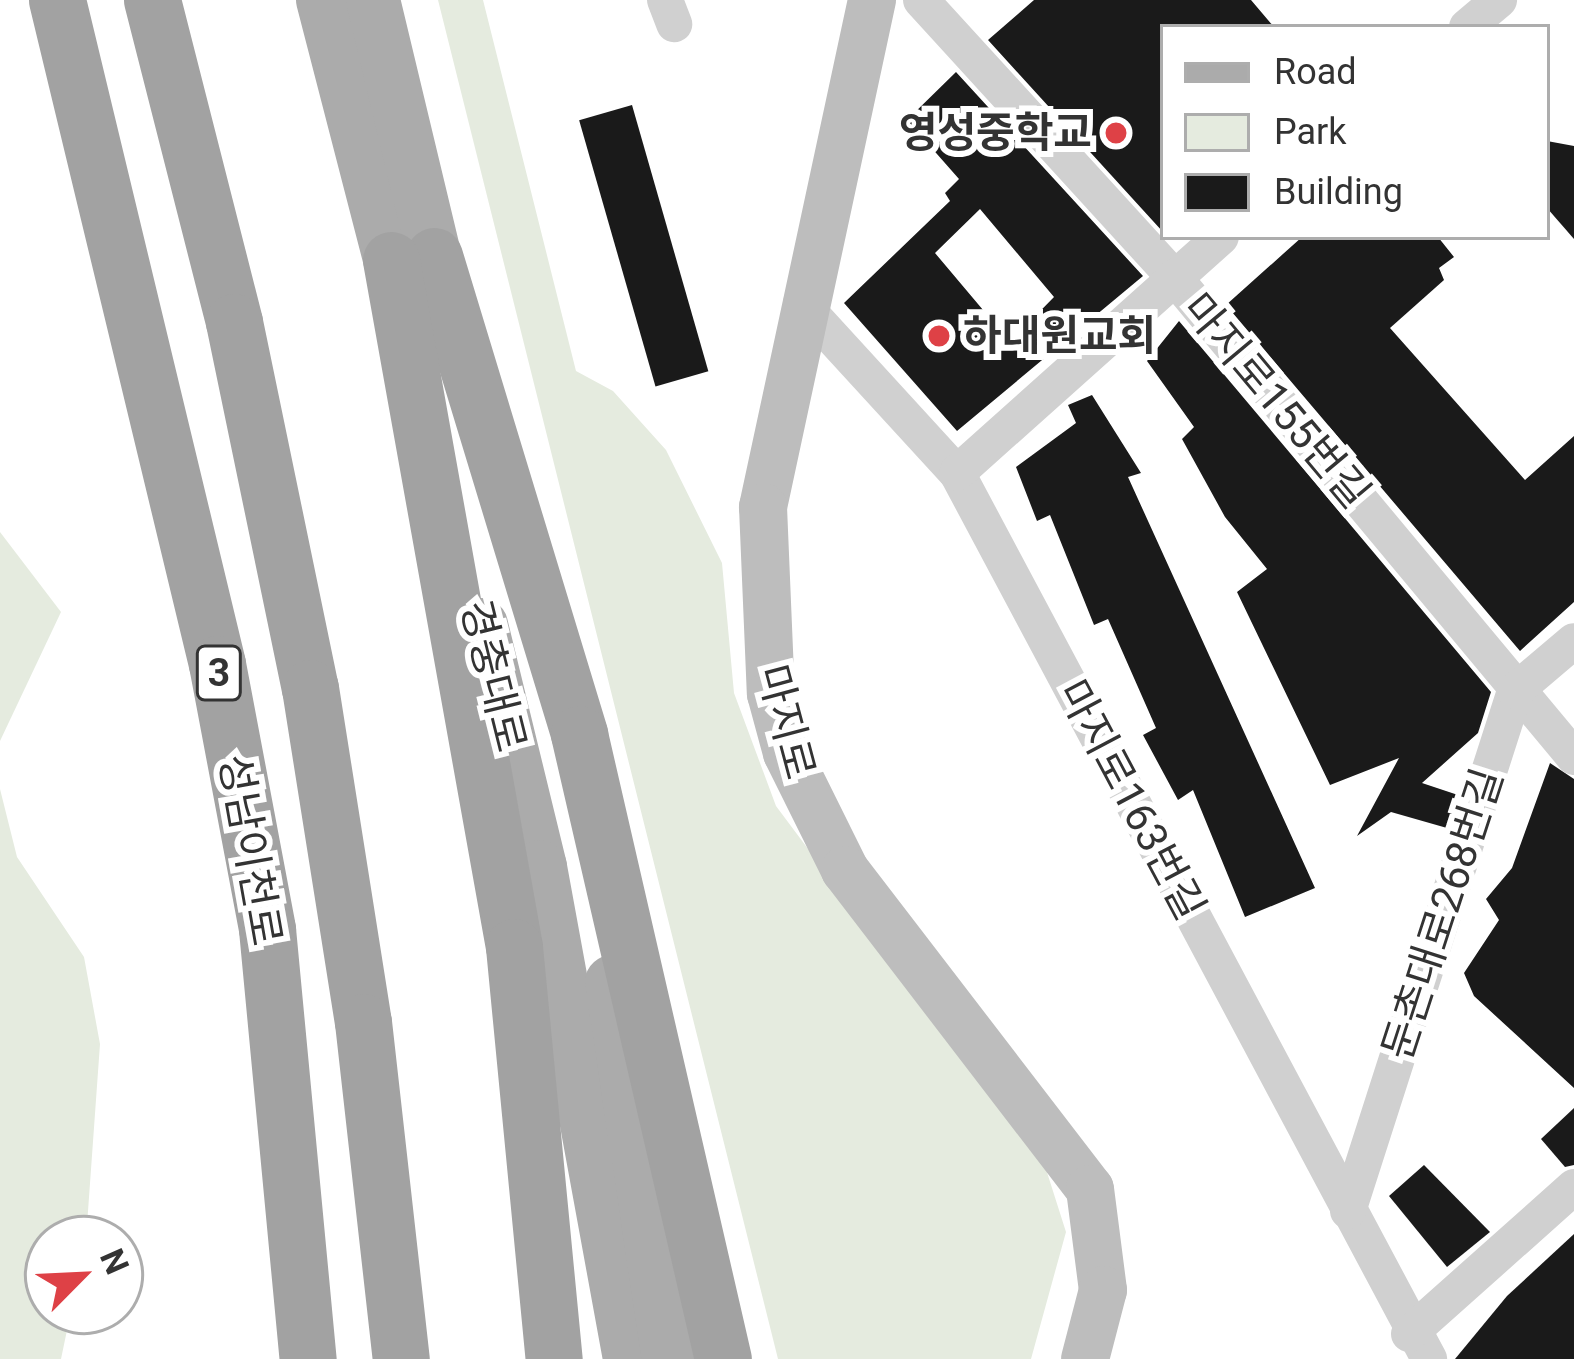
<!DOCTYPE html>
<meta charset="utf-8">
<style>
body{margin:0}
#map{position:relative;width:1574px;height:1359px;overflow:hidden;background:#fff;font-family:Roboto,"Noto Sans KR",sans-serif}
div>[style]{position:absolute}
.green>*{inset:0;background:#e5ebdf}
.building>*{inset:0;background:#1a1a1a;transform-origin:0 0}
.minor>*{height:36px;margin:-18px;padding:0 18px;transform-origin:18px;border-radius:18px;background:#d0d0d0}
.secondary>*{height:48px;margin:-24px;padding:0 24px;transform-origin:24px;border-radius:24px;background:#bdbdbd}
.primary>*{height:54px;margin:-27px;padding:0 27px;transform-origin:27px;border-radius:27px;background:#ababab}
.trunk>*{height:57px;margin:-28.5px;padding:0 28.5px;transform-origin:28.5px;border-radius:28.5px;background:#a2a2a2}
.dots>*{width:33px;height:33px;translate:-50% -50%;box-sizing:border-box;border:6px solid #fff;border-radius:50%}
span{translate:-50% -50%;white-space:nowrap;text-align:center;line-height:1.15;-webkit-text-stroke:12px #fff;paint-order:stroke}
.shield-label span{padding:3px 9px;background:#fff;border:3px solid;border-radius:9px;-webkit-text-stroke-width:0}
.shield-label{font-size:39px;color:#333;font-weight:700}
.poi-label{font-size:42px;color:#333;font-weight:700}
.right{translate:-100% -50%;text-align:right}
.left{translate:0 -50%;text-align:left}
.street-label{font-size:42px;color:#333}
.legend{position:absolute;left:1160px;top:24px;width:390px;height:216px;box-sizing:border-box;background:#fff;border:3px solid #adadad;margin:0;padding:15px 21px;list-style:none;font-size:36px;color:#333}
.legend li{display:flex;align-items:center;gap:24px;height:60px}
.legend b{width:60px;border:3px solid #adadad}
.north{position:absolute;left:24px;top:1215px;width:120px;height:120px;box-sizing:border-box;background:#fff;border:3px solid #adadad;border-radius:50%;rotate:66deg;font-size:33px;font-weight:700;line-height:48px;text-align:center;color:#333}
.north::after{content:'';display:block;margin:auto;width:42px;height:54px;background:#de4146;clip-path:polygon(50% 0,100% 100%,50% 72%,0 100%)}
</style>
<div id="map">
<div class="green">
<i style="clip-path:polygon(438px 0,483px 0,576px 371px,613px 391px,666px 450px,722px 563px,734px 693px,776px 806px,1045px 1166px,1066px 1232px,1031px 1359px,778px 1359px)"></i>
<i style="clip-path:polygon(0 532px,61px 612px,0 741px)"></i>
<i style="clip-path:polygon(0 789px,17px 857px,84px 957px,100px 1044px,86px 1239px,48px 1239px,48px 1311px,71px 1311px,61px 1359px,0 1359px)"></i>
</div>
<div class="building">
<i style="clip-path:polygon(1034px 0,1251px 0,1274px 27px,1163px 27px,1163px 232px,988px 40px)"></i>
<i style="clip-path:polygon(evenodd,956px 72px,1143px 276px,957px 431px,844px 303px,950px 201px,945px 193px,959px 179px,907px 120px,956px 72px,980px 209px,1054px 297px,1010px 342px,935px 253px,980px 209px)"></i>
<i style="left:632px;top:105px;width:277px;height:55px;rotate:74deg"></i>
<i style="clip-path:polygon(1547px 141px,1574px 146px,1574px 239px,1547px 208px)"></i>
<i style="clip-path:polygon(1302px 237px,1438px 237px,1454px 257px,1439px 268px,1444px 280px,1390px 328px,1525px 480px,1574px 436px,1574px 602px,1520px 651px,1226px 305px)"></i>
<i style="clip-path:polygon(1179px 321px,1491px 692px,1478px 733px,1422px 783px,1458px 795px,1447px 828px,1391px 812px,1357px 836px,1399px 758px,1330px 785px,1237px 592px,1267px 569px,1225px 517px,1182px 439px,1194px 427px,1147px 361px)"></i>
<i style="clip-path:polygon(1092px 395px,1141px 473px,1128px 477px,1315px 888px,1245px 917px,1193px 790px,1178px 800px,1143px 735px,1156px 728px,1108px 619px,1094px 625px,1050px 515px,1037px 521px,1016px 467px,1076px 423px,1068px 405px)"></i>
<i style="clip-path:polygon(1550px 763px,1574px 779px,1574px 1088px,1474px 996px,1464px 973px,1499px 920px,1486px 899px,1512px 868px)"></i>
<i style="clip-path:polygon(1574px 1108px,1574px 1165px,1565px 1167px,1541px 1139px)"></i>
<i style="clip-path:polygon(1424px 1165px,1490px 1232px,1447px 1267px,1389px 1196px)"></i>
<i style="clip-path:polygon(1574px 1234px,1574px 1359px,1455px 1359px,1507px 1296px)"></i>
</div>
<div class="minor">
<i style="left:665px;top:0;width:26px;rotate:69deg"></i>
<i style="left:921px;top:0;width:375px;rotate:47.6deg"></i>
<i style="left:1174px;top:277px;width:625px;rotate:50.19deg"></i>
<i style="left:1467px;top:27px;width:42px;rotate:-40.2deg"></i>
<i style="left:801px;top:303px;width:231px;rotate:47.5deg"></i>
<i style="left:957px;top:473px;width:1004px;rotate:61.95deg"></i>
<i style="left:957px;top:473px;width:354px;rotate:-41.8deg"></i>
<i style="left:1348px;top:1211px;width:546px;rotate:-72.2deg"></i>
<i style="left:1515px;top:691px;width:77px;rotate:-40.3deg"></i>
<i style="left:1409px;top:1334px;width:221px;rotate:-41.7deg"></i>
</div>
<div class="secondary">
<i style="left:872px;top:0;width:519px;rotate:102.13deg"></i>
<i style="left:763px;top:507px;width:187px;rotate:87.6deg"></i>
<i style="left:771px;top:694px;width:61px;rotate:74.8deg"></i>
<i style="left:787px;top:753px;width:131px;rotate:63.6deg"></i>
<i style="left:845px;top:870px;width:402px;rotate:52.5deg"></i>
<i style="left:1090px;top:1189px;width:102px;rotate:82.7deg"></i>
<i style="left:1103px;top:1290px;width:71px;rotate:104.6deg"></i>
</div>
<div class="primary">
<i style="left:323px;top:0;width:315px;rotate:75.5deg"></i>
<i style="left:373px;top:0;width:309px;rotate:76.5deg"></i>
<i style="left:481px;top:625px;width:249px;rotate:76.3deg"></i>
<i style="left:540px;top:867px;width:500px;rotate:79.63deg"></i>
<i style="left:612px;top:982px;width:381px;rotate:81.4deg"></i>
</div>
<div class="trunk">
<i style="left:57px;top:0;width:683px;rotate:76.45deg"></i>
<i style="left:217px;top:664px;width:270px;rotate:79.3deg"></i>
<i style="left:267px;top:929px;width:432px;rotate:84.6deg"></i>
<i style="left:152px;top:0;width:332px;rotate:75.7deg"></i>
<i style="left:234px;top:322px;width:374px;rotate:78.3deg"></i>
<i style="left:310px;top:688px;width:338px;rotate:81deg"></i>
<i style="left:363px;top:1022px;width:339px;rotate:83.6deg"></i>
<i style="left:434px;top:256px;width:500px;rotate:73.1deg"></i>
<i style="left:579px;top:734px;width:641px;rotate:77.03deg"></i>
<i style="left:391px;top:260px;width:698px;rotate:79.85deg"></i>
<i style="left:514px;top:947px;width:414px;rotate:84.5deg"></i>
</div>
<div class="dots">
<i style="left:1116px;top:133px;background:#de4146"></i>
<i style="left:939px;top:336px;background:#de4146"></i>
</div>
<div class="shield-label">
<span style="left:219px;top:673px">3</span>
</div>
<div class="poi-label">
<span class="right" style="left:1092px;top:133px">영성중학교</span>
<span class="left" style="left:963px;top:336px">하대원교회</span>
</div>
<div class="street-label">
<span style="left:1276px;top:401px;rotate:50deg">마지로155번길</span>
<span style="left:493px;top:676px;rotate:76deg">경충대로</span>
<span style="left:786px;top:722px;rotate:75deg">마지로</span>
<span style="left:1131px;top:800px;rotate:62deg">마지로163번길</span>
<span style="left:250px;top:850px;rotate:80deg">성남이천로</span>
<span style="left:1443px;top:914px;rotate:-72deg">둔촌대로268번길</span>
</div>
<ul class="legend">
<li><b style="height:15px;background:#ababab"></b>Road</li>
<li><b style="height:33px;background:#e5ebdf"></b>Park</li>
<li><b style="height:33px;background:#1a1a1a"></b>Building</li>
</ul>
<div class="north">N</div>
</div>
